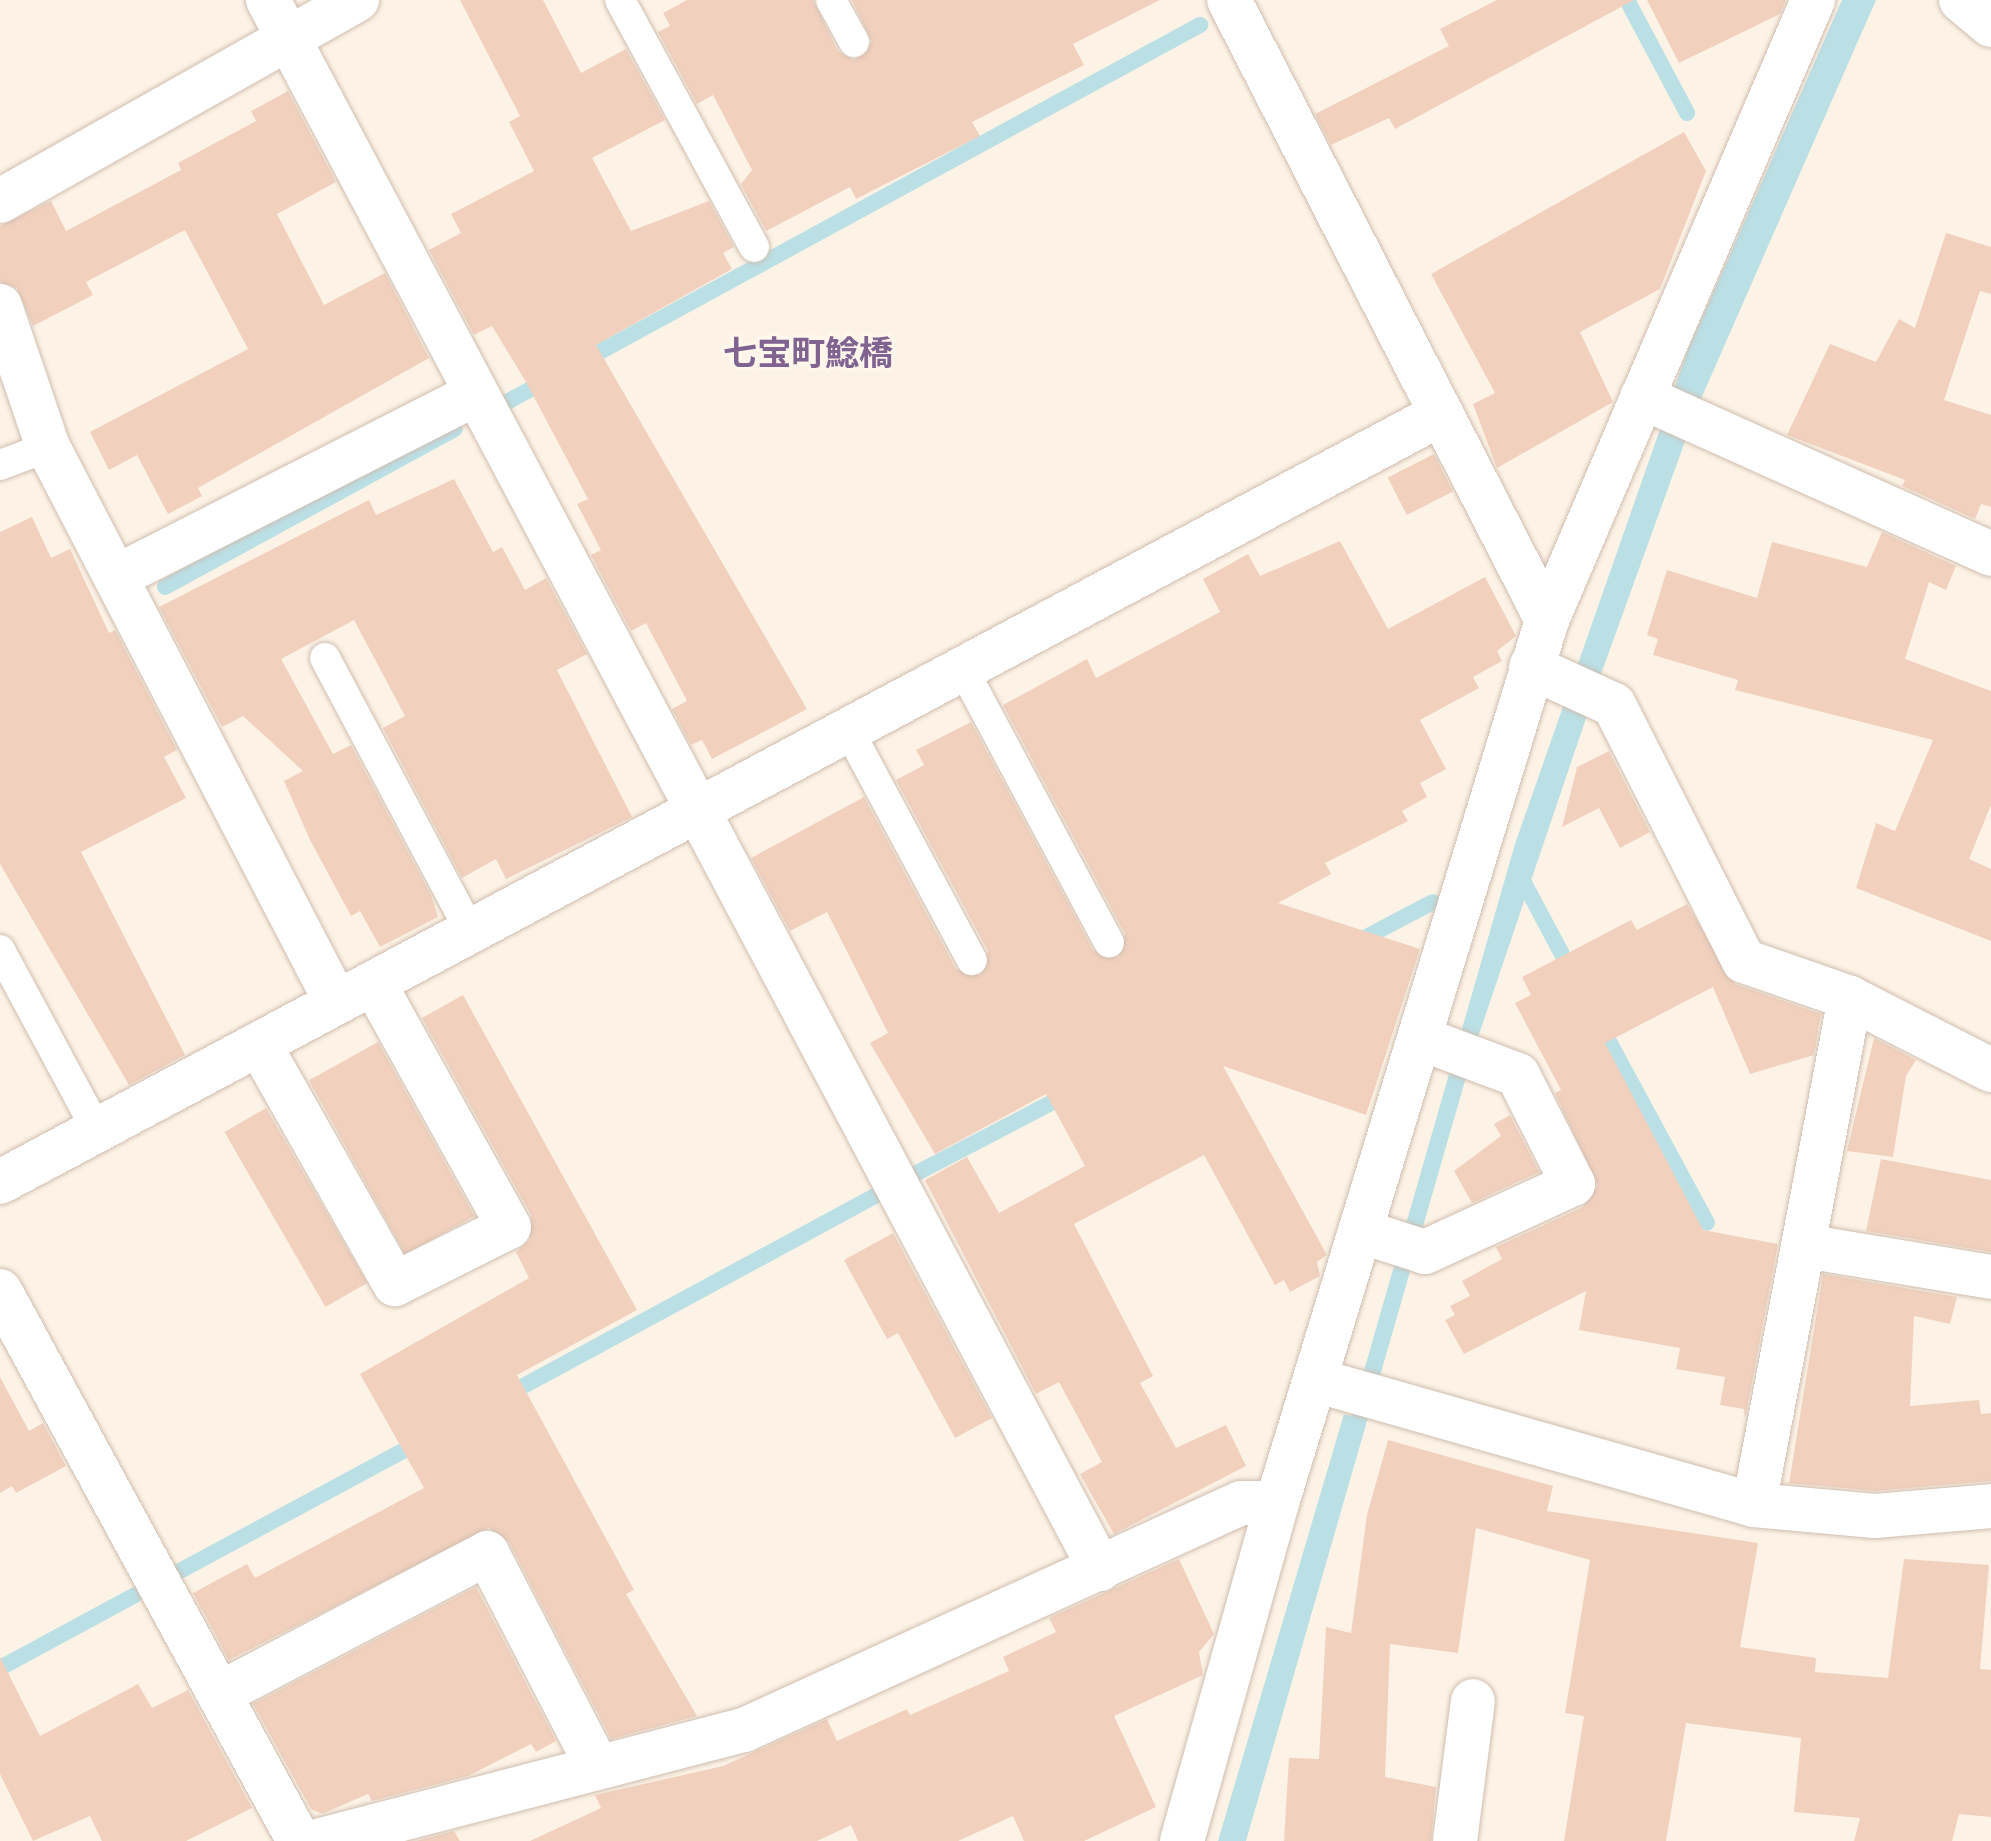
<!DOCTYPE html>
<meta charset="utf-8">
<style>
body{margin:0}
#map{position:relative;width:1991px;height:1841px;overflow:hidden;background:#fcf3e6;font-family:Jost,"Noto Sans JP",sans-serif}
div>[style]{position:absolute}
.water>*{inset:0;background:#badfe5}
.stream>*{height:16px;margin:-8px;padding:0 8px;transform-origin:8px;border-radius:8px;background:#badfe5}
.building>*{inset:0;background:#f1d1be;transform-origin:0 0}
.roads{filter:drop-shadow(0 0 2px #cfbdaf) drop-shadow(0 0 2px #cfbdaf)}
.service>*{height:30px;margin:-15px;padding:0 15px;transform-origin:15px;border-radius:15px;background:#fff}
.minor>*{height:44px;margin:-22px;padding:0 22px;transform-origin:22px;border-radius:22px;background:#fff}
span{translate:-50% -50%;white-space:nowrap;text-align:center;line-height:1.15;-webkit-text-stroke:7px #fff7ec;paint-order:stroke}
.quarter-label{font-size:34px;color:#816391;font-weight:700}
</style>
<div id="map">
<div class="water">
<i style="clip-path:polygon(1842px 0,1876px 0,1697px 408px,1600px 677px,1475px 1046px,1246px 1841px,1218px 1841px,1344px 1414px,1351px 1416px,1515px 844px,1687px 352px)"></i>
</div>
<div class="stream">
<i style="left:1627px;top:0;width:128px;rotate:62deg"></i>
<i style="left:583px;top:361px;width:703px;rotate:-28.57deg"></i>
<i style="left:507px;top:402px;width:48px;rotate:-28.7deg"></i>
<i style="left:165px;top:587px;width:330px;rotate:-28.6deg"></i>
<i style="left:1522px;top:879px;width:109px;rotate:62deg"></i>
<i style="left:1353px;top:944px;width:90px;rotate:-27.7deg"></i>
<i style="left:1599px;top:1023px;width:227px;rotate:61.6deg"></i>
<i style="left:915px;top:1174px;width:175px;rotate:-27.6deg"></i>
<i style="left:505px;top:1396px;width:423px;rotate:-28.4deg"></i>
<i style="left:178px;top:1572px;width:276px;rotate:-28.3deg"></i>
<i style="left:0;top:1668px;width:153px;rotate:-28.4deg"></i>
</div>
<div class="building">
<i style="clip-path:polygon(460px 0,543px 0,581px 73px,626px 49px,665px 120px,592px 158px,631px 231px,709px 201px,734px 247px,723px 253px,732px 269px,596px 345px,807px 709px,712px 759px,702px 740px,691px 745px,672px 709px,687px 701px,646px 623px,631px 631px,591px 555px,601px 550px,577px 504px,588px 499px,526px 382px,492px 326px,474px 335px,429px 250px,461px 233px,451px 214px,534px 171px,509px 122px,520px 116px)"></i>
<i style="clip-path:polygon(687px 0,813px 0,838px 51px,854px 60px,872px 42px,852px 0,1160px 0,1073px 44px,1084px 65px,972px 122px,980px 136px,856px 199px,850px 187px,766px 231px,741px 184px,752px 170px,713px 95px,697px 104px,658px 32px,670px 26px,663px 13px)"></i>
<i style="clip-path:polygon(1497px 0,1634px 0,1395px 129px,1389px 118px,1331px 145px,1315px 114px,1449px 46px,1440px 29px)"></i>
<i style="clip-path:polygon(1647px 0,1786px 0,1780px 14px,1679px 63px)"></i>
<i style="clip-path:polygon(288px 91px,336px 182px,277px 214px,324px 305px,385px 273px,429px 358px,198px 488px,202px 496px,168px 514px,137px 455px,109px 470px,90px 432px,248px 349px,185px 230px,86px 282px,93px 295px,33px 326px,17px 288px,0 282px,0 226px,51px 201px,66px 231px,181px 170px,178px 163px,256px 121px,251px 111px)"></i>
<i style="clip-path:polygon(1684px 132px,1706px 171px,1660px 289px,1580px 332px,1613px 402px,1497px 468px,1473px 404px,1495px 393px,1431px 274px)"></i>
<i style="clip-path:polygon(1946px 233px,1991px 247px,1991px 294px,1980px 291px,1944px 400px,1991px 415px,1991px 507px,1981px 504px,1975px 519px,1902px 486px,1905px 480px,1787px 435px,1830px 344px,1876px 362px,1899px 319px,1915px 328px)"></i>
<i style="left:1434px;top:454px;width:42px;height:52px;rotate:63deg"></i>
<i style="clip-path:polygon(454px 479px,493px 552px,502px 547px,525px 590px,546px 578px,587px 654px,557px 670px,632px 817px,506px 879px,496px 859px,462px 878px,383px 728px,405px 716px,354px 620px,281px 659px,333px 754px,351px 745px,431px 895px,438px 917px,380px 947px,360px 911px,351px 916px,310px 840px,284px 781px,303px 771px,243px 716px,222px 727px,159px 607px,369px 500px,376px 515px)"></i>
<i style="clip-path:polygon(32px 517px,51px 558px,70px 549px,109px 633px,115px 630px,177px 750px,164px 757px,186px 798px,81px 852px,185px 1055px,129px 1085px,0 864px,0 532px)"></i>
<i style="clip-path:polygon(1882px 532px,1956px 566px,1946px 590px,1929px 582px,1905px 659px,1991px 691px,1991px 805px,1969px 859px,1991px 869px,1991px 941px,1856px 888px,1876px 823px,1895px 831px,1933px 740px,1735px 690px,1738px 680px,1653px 655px,1658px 639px,1647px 635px,1667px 570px,1757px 598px,1772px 542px,1867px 567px)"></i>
<i style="clip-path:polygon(1340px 541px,1388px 629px,1485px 577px,1516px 636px,1497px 651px,1502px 661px,1473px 677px,1479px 688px,1420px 720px,1446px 769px,1420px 783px,1427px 797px,1402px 811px,1408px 821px,1325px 863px,1331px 874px,1278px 903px,1420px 949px,1366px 1115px,1223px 1066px,1327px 1255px,1317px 1262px,1320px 1276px,1290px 1292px,1284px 1280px,1275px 1285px,1204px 1155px,1074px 1224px,1153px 1376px,1140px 1383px,1176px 1448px,1226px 1425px,1246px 1466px,1114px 1534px,1080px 1474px,1102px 1462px,1059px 1382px,1036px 1394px,925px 1180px,967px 1157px,999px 1213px,1085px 1166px,1046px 1094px,935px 1154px,870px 1043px,888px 1033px,827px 912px,790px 931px,751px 858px,864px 797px,956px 969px,981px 975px,988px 951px,896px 780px,924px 765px,916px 750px,971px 722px,1093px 950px,1118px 957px,1125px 934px,1003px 705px,1087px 659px,1096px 678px,1220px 612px,1203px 579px,1248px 554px,1260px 576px)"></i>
<i style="clip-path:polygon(1609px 751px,1650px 832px,1620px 848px,1599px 808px,1562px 827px,1577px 767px)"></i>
<i style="clip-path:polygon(1687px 904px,1735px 984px,1821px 1014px,1814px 1055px,1750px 1074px,1713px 987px,1605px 1043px,1703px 1230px,1778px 1244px,1745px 1419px,1744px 1409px,1720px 1405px,1725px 1377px,1676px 1369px,1680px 1348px,1579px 1330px,1586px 1291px,1464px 1354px,1445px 1320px,1455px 1315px,1450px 1306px,1470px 1296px,1462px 1281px,1502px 1259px,1496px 1247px,1583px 1207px,1598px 1186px,1555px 1093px,1561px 1090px,1515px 1003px,1531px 995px,1522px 977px,1631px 920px,1637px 930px)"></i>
<i style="clip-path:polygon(463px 995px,637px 1310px,517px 1375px,634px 1590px,626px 1594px,697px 1716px,611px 1739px,509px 1542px,489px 1528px,229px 1660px,193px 1593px,247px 1564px,255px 1578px,424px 1488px,360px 1374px,529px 1278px,516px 1252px,530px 1240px,531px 1215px,422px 1018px)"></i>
<i style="clip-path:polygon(1874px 1038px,1916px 1060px,1906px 1076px,1893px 1157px,1847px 1151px)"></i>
<i style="left:378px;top:1042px;width:199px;height:79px;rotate:61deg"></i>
<i style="left:266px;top:1108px;width:202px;height:48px;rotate:60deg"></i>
<i style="clip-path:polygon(1510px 1115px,1539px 1172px,1472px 1203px,1454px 1171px,1501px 1136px,1494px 1124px)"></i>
<i style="clip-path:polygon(1881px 1159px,1991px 1180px,1991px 1252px,1866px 1231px)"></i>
<i style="clip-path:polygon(893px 1233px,992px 1418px,955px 1438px,898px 1333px,887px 1339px,844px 1260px)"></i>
<i style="clip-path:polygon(1823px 1274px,1957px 1297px,1950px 1324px,1914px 1316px,1910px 1406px,1979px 1400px,1981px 1414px,1991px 1413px,1991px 1481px,1875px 1491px,1789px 1483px)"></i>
<i style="clip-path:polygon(0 1377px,29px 1431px,43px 1423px,66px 1466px,16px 1493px,12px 1486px,0 1493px)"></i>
<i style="clip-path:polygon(1388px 1440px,1553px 1486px,1547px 1511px,1758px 1543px,1740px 1647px,1816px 1658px,1815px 1672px,1888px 1678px,1904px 1559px,1989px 1565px,1980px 1669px,1991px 1670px,1991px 1817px,1959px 1814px,1952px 1841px,1854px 1841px,1860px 1818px,1794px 1812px,1801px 1738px,1686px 1723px,1666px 1841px,1564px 1841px,1584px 1716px,1565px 1713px,1590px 1560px,1476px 1528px,1458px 1653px,1390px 1644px,1385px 1777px,1436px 1787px,1431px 1841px,1284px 1841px,1289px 1758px,1319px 1759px,1326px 1627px,1351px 1633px,1367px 1515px)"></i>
<i style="clip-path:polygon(1179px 1559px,1214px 1634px,1199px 1652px,1203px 1675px,1114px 1716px,1156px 1807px,1084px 1841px,1024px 1841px,1013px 1816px,958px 1841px,858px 1841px,851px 1825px,817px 1841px,530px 1841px,601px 1808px,595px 1795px,723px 1766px,827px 1719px,837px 1741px,907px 1709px,910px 1715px,1009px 1671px,1003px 1657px,1056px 1632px,1049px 1618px)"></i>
<i style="clip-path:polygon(476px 1587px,556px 1741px,536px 1752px,531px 1744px,468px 1776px,372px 1801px,368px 1794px,322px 1814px,311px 1809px,253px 1704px)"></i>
<i style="clip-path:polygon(0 1657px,40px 1736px,138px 1684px,152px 1708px,188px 1690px,252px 1808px,186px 1841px,102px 1841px,90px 1816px,33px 1841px,0 1774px)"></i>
<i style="clip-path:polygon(454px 1831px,460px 1841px,416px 1841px)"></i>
</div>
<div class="roads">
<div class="service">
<i style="left:620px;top:0;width:281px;rotate:61.5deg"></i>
<i style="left:831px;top:0;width:48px;rotate:61.3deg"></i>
<i style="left:0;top:465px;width:51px;rotate:-20.6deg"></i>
<i style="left:325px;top:658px;width:309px;rotate:62deg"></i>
<i style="left:963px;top:669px;width:310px;rotate:61.9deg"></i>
<i style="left:849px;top:731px;width:260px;rotate:61.8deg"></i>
<i style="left:0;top:950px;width:204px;rotate:61.7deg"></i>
</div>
<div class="minor">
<i style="left:268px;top:0;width:1776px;rotate:62.06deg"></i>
<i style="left:1229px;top:0;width:697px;rotate:62.85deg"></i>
<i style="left:1961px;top:0;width:39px;rotate:40deg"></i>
<i style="left:0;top:201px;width:410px;rotate:-29.4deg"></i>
<i style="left:0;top:306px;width:149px;rotate:71.2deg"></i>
<i style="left:48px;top:447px;width:625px;rotate:62.57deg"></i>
<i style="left:1642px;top:397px;width:383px;rotate:24.2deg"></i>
<i style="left:116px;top:577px;width:403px;rotate:-27deg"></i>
<i style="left:1531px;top:667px;width:91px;rotate:24.6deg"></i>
<i style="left:1614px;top:705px;width:287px;rotate:63.1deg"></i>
<i style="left:1744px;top:961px;width:112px;rotate:19.2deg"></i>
<i style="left:1850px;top:998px;width:158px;rotate:27.1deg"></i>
<i style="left:259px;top:1044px;width:276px;rotate:60.5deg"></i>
<i style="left:395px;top:1284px;width:127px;rotate:-26.6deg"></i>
<i style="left:509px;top:1227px;width:279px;rotate:-119deg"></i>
<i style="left:0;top:1182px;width:1631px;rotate:-28.06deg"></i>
<i style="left:1360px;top:1231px;width:68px;rotate:17.9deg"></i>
<i style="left:1425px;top:1252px;width:163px;rotate:-24.7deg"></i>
<i style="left:1573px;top:1184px;width:122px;rotate:-116.8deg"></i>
<i style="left:1518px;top:1075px;width:103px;rotate:-159.4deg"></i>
<i style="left:1804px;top:1246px;width:190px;rotate:9.4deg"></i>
<i style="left:0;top:1291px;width:626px;rotate:61.47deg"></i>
<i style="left:1315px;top:1380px;width:456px;rotate:15.9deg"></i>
<i style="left:1754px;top:1505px;width:121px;rotate:5.2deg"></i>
<i style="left:1875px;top:1516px;width:116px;rotate:-4.9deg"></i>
<i style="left:1754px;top:1505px;width:516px;rotate:-79.28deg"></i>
<i style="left:219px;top:1694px;width:303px;rotate:-27.7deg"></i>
<i style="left:487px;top:1553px;width:240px;rotate:62.7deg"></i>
<i style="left:317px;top:1841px;width:441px;rotate:-14.6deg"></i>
<i style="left:744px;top:1730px;width:546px;rotate:-24.55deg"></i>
<i style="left:1241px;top:1503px;width:36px"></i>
<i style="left:1182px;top:1841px;width:351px;rotate:-74.3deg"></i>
<i style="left:1277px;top:1503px;width:923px;rotate:-73deg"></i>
<i style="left:1547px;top:620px;width:675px;rotate:-66.78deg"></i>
<i style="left:1455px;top:1841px;width:141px;rotate:-82.7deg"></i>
</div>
</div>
<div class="quarter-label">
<span style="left:808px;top:354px">七宝町鯰橋</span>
</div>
</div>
